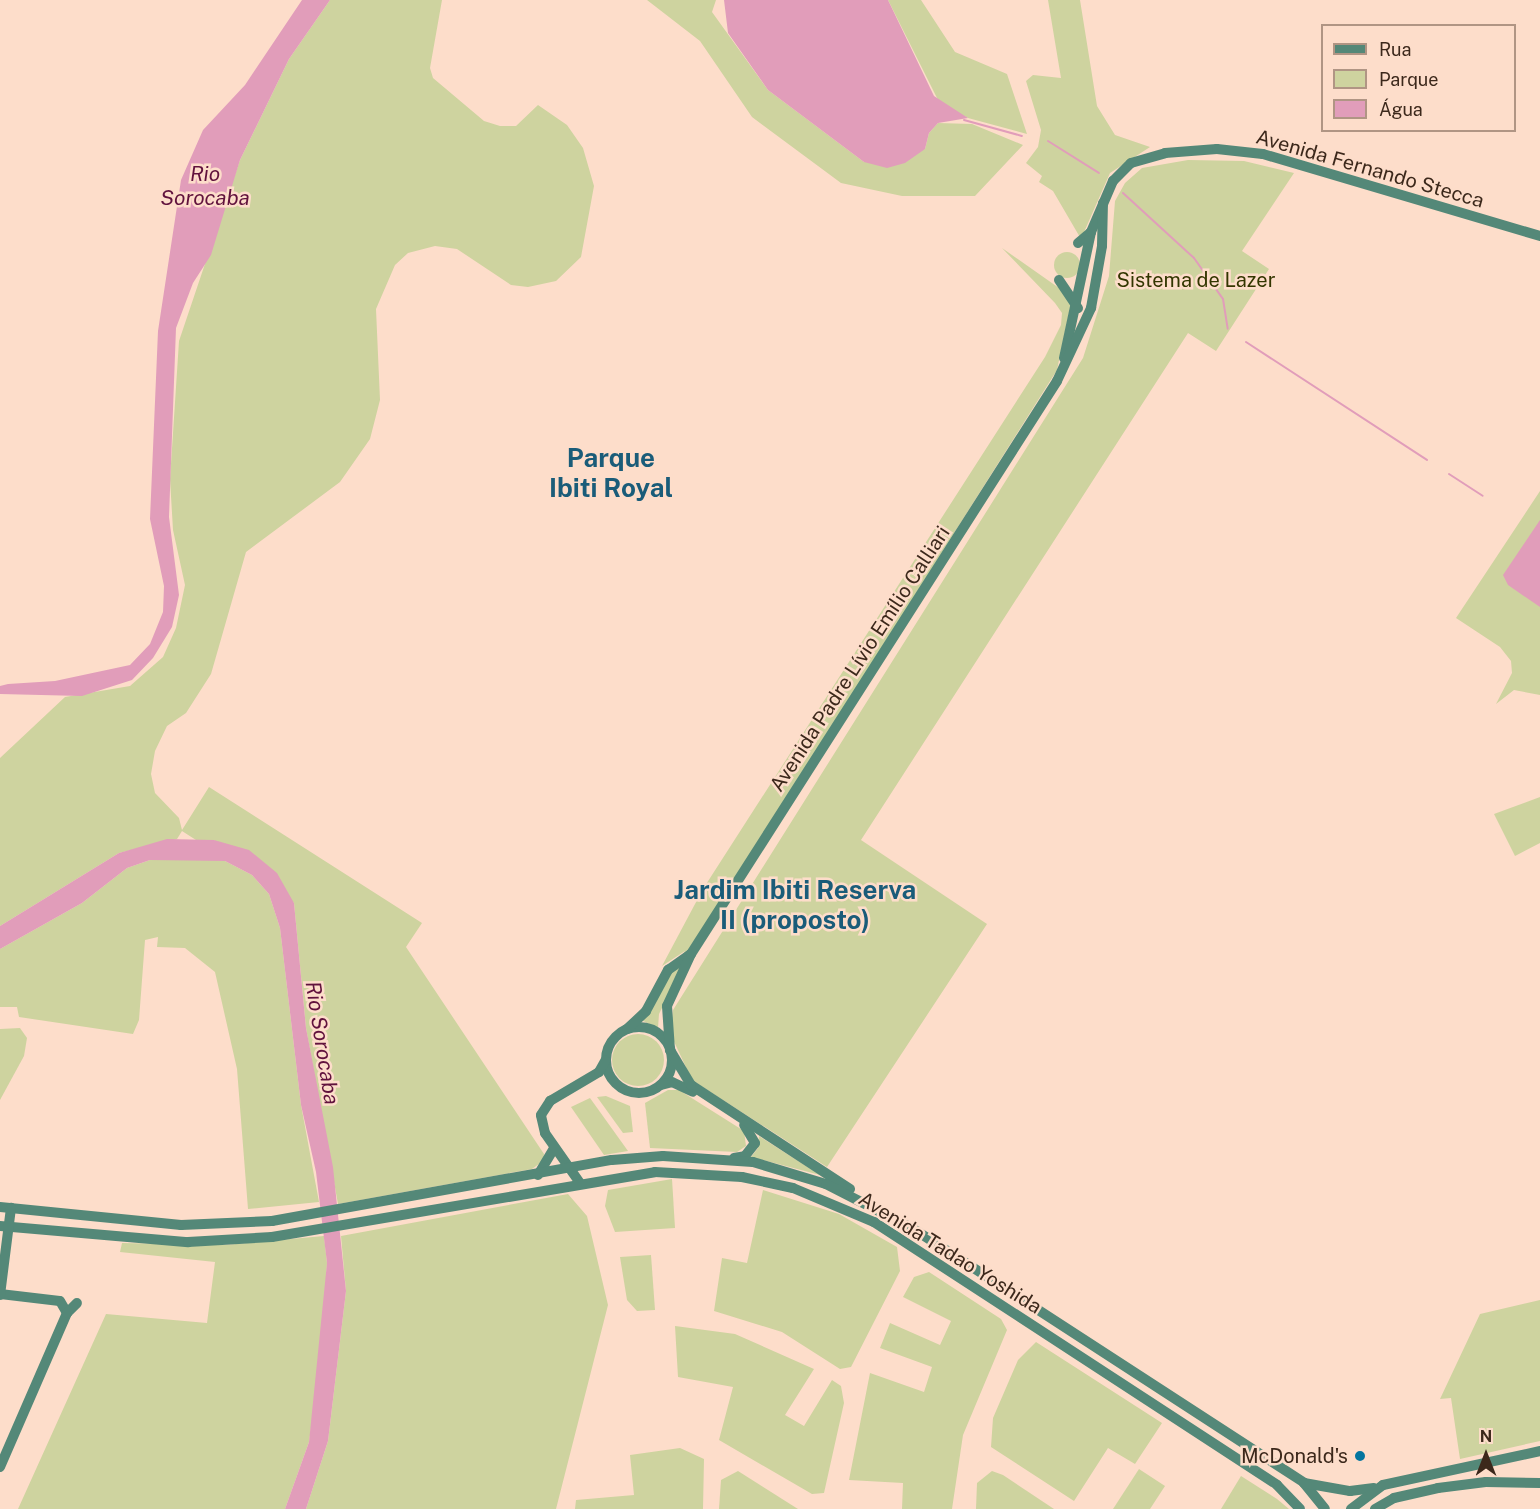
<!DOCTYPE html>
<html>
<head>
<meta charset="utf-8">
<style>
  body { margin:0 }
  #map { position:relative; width:1540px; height:1509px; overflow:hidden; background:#fdddca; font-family:"Public Sans",sans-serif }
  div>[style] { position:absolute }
  .green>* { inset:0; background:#ced39f }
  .round { border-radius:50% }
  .water>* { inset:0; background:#e19dba }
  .stream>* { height:2px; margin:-1px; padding:0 1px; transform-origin:1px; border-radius:1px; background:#e19dba }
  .secondary>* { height:10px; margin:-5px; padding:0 5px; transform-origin:5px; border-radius:5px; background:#548878 }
  .secondary>.ring { margin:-5px; padding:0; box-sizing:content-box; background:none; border:10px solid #548878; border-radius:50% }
  .dots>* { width:16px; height:16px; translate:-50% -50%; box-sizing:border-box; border:3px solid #fdddca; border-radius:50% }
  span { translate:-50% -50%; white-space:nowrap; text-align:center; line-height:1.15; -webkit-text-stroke:5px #fdddca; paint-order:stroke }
  .street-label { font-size:20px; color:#3c281b }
  .park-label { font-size:20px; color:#333600 }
  .poi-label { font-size:20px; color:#3c281b }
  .right { translate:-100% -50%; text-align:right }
  .water-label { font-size:21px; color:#61123d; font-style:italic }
  .district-label { font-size:26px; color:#1a5c79; font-weight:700 }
  .legend { position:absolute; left:1321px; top:24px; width:195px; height:108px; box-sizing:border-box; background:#fdddca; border:2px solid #b09584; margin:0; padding:8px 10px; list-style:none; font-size:18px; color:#3c281b }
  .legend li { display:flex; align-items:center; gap:12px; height:30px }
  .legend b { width:30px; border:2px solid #b09584 }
  .north { position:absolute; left:1456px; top:1425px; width:60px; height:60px; -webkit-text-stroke:4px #fdddca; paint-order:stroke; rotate:0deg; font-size:16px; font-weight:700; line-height:24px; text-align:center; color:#3c281b }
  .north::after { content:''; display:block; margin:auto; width:21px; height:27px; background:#3c281b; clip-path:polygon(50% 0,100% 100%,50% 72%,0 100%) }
</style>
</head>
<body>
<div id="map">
  <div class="green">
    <div style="clip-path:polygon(330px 0,442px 0,430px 68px,433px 78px,484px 121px,500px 126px,516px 126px,538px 105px,567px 125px,583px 148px,594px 186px,581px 257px,556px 281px,528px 287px,511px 285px,457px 249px,435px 246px,408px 253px,395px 265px,376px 309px,380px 400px,370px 439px,340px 482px,246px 552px,211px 674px,186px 713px,167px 726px,155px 751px,151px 774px,155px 793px,179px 818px,182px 830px,209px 787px,422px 923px,406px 947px,544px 1154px,543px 1161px,532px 1169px,338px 1204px,306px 1028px,294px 903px,214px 840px,196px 840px,182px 831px,177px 839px,119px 853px,0 926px,0 758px,65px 697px,130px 686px,163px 657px,176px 628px,185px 585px,173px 530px,170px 479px,179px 341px,240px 160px,289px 59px)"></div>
    <div style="clip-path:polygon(647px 0,716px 0,712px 12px,768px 90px,864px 162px,925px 149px,929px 133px,938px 123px,972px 124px,1023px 145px,975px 196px,902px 196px,841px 183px,752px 117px,700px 41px)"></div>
    <div style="clip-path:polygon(888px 0,921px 0,955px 52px,1007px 74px,1027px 134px,968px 118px,940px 104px)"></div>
    <div style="clip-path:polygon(1048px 0,1080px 0,1097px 106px,1115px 135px,1150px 147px,1110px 173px,1081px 239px,1053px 191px,1039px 182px,1042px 176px,1026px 163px,1038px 147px,1041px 130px,1026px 81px,1033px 75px,1061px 78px)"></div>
    <div style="clip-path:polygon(1188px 160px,1244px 161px,1294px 173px,1242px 251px,1269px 269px,1216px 351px,1188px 333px,861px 840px,987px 924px,827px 1167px,692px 1080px,670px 1033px,673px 1010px,1083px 358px,1109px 276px,1115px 201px,1125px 183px,1142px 168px)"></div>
    <div style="clip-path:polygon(1002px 248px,1059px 288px,1071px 303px,1057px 370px,692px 948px,659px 1014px,658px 1028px,641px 1020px,685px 951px,662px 966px,703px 889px,1045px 357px,1061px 325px,1062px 313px,1055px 303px)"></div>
    <div class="round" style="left:1054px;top:252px;width:26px;height:26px"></div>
    <div style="clip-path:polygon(1540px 491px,1540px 695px,1514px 690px,1496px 704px,1512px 673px,1511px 661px,1500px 647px,1456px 618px)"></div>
    <div style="clip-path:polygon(1540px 797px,1540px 843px,1515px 856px,1494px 814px)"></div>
    <div style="clip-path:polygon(197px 858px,225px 861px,252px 875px,269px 894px,280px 928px,301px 1105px,319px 1202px,248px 1209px,237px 1069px,215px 972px,185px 948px,157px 947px,158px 937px,145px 940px,139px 1020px,133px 1034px,19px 1017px,17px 1007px,0 1007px,0 949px,82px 903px,127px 868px,150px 860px)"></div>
    <div style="clip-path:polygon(20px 1028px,27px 1038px,24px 1056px,0 1100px,0 1029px)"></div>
    <div class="round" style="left:612px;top:1034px;width:52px;height:52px"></div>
    <div style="clip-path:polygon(668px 1090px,679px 1090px,744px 1131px,746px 1146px,737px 1152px,650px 1148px,645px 1103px)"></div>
    <div style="clip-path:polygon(606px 1096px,630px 1106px,633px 1132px,623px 1133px,597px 1097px)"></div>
    <div style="clip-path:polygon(590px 1098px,628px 1151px,604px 1155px,571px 1107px)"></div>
    <div style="clip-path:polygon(759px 1136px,820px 1175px,751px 1157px,758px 1148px)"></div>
    <div style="clip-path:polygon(672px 1179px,675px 1228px,615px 1232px,605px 1206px,608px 1190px)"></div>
    <div style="clip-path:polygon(763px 1190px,839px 1214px,897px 1247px,900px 1271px,851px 1367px,840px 1369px,782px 1332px,714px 1311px,722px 1258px,747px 1263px)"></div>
    <div style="clip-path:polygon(568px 1194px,587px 1216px,608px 1305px,556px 1509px,306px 1509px,328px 1441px,346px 1291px,341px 1236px)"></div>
    <div style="clip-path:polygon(324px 1236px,327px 1263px,322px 1350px,309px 1442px,285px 1509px,18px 1509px,106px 1314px,207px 1323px,215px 1262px,120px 1252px,122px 1243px,225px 1245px)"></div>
    <div style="clip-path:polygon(651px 1255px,655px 1310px,637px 1311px,627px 1300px,620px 1257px)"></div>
    <div style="clip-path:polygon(929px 1272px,1001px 1319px,1007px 1330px,963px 1435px,952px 1509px,902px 1509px,903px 1483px,849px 1480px,870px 1373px,924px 1392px,932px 1367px,880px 1348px,890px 1323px,940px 1345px,951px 1321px,903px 1297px,914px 1277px)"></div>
    <div style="clip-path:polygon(1540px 1300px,1540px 1441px,1460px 1459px,1451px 1398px,1440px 1399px,1480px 1314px)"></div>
    <div style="clip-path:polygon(675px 1326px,735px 1334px,814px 1369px,785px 1415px,804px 1426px,832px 1380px,841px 1386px,844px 1403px,824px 1493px,812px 1494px,719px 1440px,733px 1387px,678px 1377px)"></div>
    <div style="clip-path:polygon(1036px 1342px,1162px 1423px,1135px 1464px,1108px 1448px,1074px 1501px,991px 1447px,993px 1418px,1018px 1360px)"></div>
    <div style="clip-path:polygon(680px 1448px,704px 1459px,703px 1509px,575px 1509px,576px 1500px,634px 1495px,630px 1455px)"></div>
    <div style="clip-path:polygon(1139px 1469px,1165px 1486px,1150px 1509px,1113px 1509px)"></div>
    <div style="clip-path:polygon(738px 1471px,798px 1509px,719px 1509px,721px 1480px)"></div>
    <div style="clip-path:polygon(992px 1471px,1003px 1475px,1054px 1509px,976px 1509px,977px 1483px)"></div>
    <div style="clip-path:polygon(1241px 1476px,1277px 1499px,1289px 1509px,1221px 1509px)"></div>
  </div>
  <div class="water">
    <div style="clip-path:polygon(302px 0,330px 0,289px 59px,240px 160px,211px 255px,193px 283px,176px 328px,169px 517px,179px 595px,172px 627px,153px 658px,132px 680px,82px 696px,0 694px,0 686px,8px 684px,55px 681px,130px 665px,150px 644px,163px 612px,164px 586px,150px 519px,158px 331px,181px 180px,203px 130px,245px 85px)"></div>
    <div style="clip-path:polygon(724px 0,888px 0,934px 96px,968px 118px,938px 123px,929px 133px,925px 149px,905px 163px,887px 168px,864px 162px,768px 90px,728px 33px)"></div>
    <div style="clip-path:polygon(1540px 520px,1540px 607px,1508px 585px,1503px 575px)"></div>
    <div style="clip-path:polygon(167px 839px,214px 840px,249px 850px,277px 873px,294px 903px,306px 1028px,333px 1167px,346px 1291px,328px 1441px,306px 1509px,285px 1509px,309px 1442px,327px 1263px,316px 1172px,301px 1105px,280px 928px,269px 894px,252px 875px,225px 861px,150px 860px,127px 868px,82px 903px,0 949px,0 926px,119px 853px)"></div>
  </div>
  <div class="stream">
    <div style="left:964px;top:120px;width:60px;rotate:15.4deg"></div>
    <div style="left:1048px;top:141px;width:60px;rotate:32.1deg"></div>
    <div style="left:1123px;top:193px;width:96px;rotate:42.5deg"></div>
    <div style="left:1194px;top:258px;width:50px;rotate:54.7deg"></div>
    <div style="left:1223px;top:299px;width:30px;rotate:81deg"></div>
    <div style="left:1246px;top:342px;width:216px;rotate:33.1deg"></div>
    <div style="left:1449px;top:474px;width:40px;rotate:32.9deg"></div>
  </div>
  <div class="secondary">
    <div style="left:1078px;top:243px;width:17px;rotate:-40deg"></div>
    <div style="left:1059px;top:280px;width:34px;rotate:56deg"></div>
    <div style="left:1064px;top:358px;width:129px;rotate:-77.9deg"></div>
    <div style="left:1091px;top:232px;width:56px;rotate:-66.7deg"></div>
    <div style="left:1113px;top:181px;width:25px;rotate:-45deg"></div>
    <div style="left:1131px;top:163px;width:35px;rotate:-16deg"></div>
    <div style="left:1165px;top:153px;width:52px;rotate:-4.4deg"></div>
    <div style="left:1217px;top:149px;width:46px;rotate:6.2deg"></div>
    <div style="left:1263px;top:154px;width:289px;rotate:16.5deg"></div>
    <div class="ring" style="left:606px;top:1027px;width:56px;height:56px"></div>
    <div style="left:627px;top:1029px;width:26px;rotate:-43deg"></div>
    <div style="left:646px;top:1011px;width:47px;rotate:-61.8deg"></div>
    <div style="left:668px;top:970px;width:28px;rotate:-35deg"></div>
    <div style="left:661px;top:1085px;width:11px;rotate:-15deg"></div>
    <div style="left:672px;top:1082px;width:23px;rotate:25deg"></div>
    <div style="left:734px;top:1158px;width:11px;rotate:-10deg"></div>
    <div style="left:745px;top:1156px;width:16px;rotate:-52deg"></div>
    <div style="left:755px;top:1143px;width:21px;rotate:-121deg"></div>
    <div style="left:538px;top:1175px;width:31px;rotate:-59deg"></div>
    <div style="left:580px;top:1183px;width:61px;rotate:-125deg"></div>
    <div style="left:545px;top:1133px;width:18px;rotate:-103deg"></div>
    <div style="left:541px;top:1115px;width:17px;rotate:-57deg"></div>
    <div style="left:550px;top:1101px;width:57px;rotate:-30.6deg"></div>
    <div style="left:599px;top:1072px;width:13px;rotate:-61deg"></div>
    <div style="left:850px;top:1189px;width:190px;rotate:-146.8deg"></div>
    <div style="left:691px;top:1085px;width:41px;rotate:-121deg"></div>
    <div style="left:670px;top:1050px;width:44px;rotate:-93.9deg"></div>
    <div style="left:667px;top:1006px;width:57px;rotate:-65.2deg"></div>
    <div style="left:691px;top:954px;width:680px;rotate:-57.43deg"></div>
    <div style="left:1057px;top:381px;width:81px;rotate:-65deg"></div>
    <div style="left:1091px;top:308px;width:63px;rotate:-79.9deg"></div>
    <div style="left:1102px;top:246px;width:43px;rotate:-88.7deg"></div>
    <div style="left:0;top:1207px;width:182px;rotate:5.7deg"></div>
    <div style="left:181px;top:1225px;width:91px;rotate:-2.5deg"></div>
    <div style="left:272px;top:1221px;width:345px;rotate:-10.2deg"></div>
    <div style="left:612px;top:1160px;width:51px;rotate:-4.5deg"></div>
    <div style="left:663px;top:1156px;width:90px;rotate:3.8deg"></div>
    <div style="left:753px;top:1162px;width:76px;rotate:16.8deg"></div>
    <div style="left:826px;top:1184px;width:97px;rotate:27.1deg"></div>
    <div style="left:912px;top:1228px;width:468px;rotate:33deg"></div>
    <div style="left:1304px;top:1483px;width:33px;rotate:51deg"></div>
    <div style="left:0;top:1226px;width:189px;rotate:4.9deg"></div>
    <div style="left:188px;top:1242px;width:84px;rotate:-3.4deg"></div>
    <div style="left:272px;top:1237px;width:388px;rotate:-9.6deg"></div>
    <div style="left:655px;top:1172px;width:87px;rotate:3.3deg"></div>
    <div style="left:742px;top:1177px;width:52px;rotate:12.2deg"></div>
    <div style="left:793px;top:1188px;width:88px;rotate:22.8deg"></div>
    <div style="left:874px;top:1222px;width:481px;rotate:33.1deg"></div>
    <div style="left:1277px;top:1485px;width:33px;rotate:46deg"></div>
    <div style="left:0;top:1294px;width:60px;rotate:6.7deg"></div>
    <div style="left:60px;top:1301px;width:14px;rotate:60deg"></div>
    <div style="left:0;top:1295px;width:88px;rotate:-82.8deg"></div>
    <div style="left:0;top:1467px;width:168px;rotate:-66.5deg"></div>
    <div style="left:67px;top:1313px;width:14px;rotate:-45deg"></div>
    <div style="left:1304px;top:1483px;width:47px;rotate:9.9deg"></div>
    <div style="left:1350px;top:1491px;width:24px;rotate:-7deg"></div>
    <div style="left:1351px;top:1509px;width:40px;rotate:-37deg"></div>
    <div style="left:1383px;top:1485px;width:161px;rotate:-12.2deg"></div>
    <div style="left:1375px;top:1509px;width:22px;rotate:-30deg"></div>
    <div style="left:1394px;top:1498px;width:45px;rotate:-12.8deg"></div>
    <div style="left:1438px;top:1488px;width:48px;rotate:-7.1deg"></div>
    <div style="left:1486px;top:1482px;width:54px;rotate:1.1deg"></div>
  </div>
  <div class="dots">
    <div style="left:1360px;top:1456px;background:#03759f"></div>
  </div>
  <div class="street-label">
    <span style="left:1370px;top:169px;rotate:16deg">Avenida Fernando Stecca</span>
    <span style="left:860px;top:659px;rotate:-57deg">Avenida Padre Lívio Emílio Calliari</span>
    <span style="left:950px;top:1253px;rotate:32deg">Avenida Tadao Yoshida</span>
  </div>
  <div class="park-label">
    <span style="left:1196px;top:280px">Sistema de Lazer</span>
  </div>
  <div class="poi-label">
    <span class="right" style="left:1348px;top:1456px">McDonald's</span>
  </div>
  <div class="water-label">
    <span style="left:205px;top:186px">Rio<br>Sorocaba</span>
    <span style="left:322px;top:1043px;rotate:81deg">Rio Sorocaba</span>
  </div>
  <div class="district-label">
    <span style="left:611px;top:473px">Parque<br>Ibiti Royal</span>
    <span style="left:795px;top:905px">Jardim Ibiti Reserva<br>II (proposto)</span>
  </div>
  <ul class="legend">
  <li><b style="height:8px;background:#548878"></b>Rua</li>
  <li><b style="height:16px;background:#ced39f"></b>Parque</li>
  <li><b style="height:16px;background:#e19dba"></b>Água</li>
  </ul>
  <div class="north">N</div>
</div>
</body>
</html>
